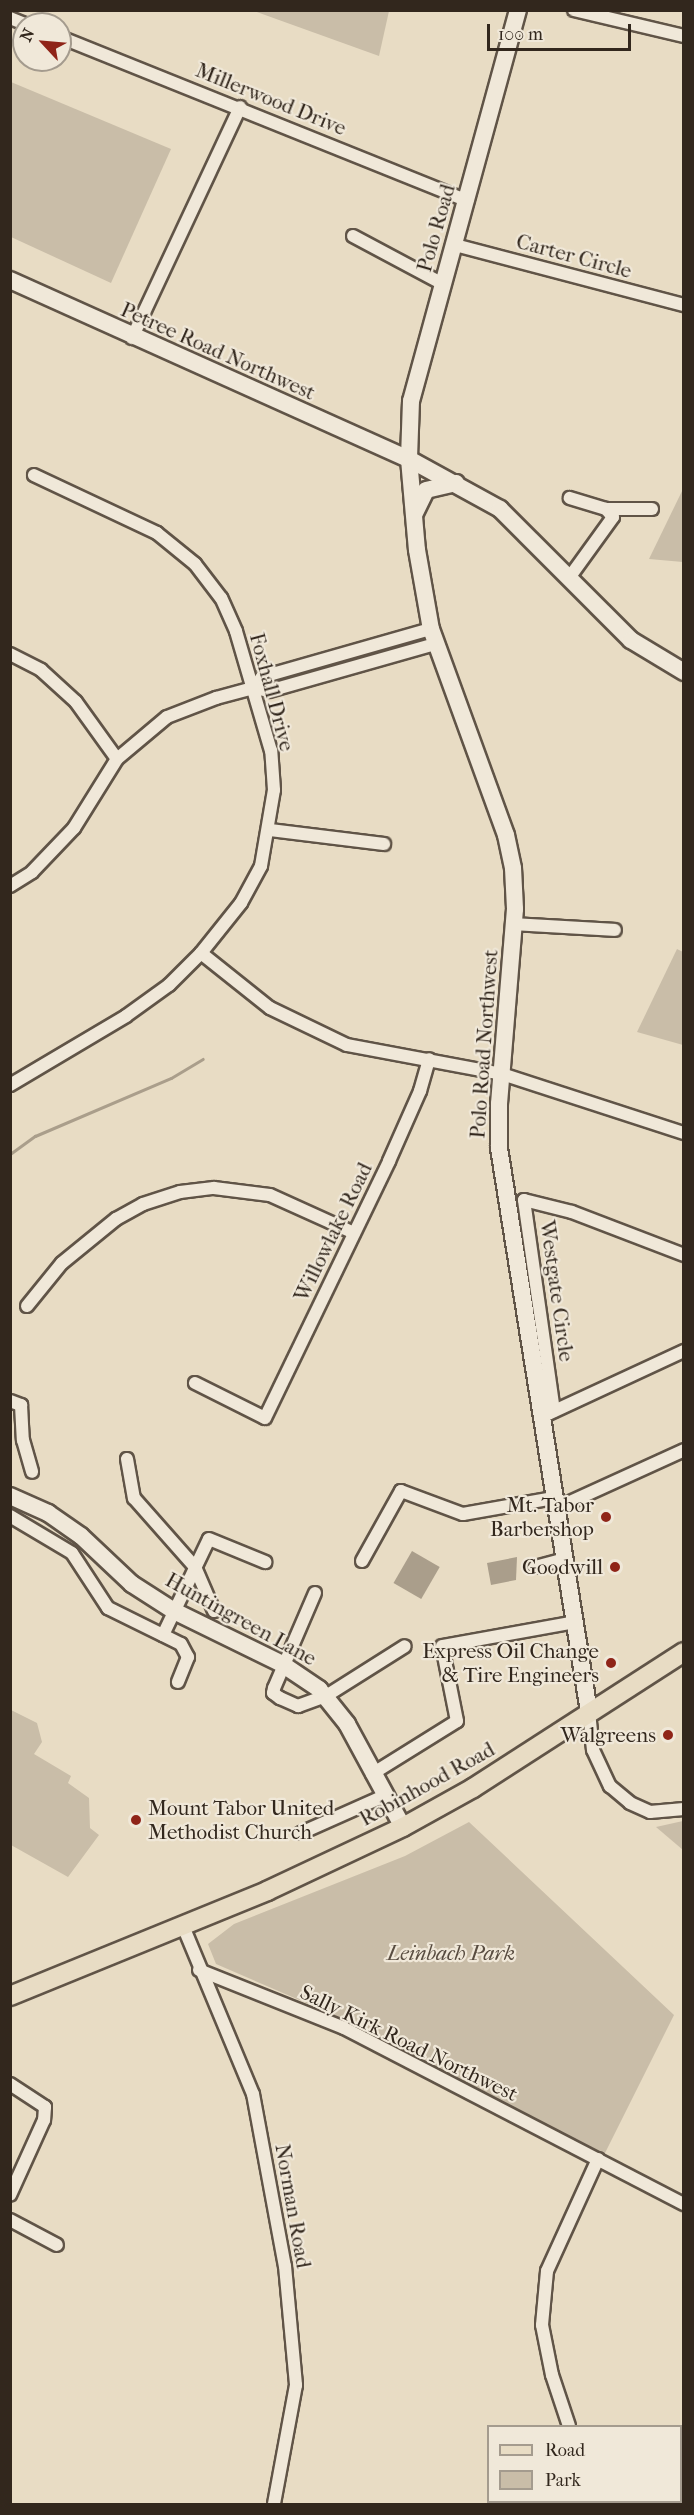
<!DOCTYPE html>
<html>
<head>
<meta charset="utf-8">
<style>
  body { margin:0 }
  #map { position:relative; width:694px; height:2515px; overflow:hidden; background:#e8dcc4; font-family:"IM FELL French Canon",serif }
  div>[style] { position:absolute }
  .green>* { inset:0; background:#c9bda8 }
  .water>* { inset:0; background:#aa9e8b; transform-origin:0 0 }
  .stream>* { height:3px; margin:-1.5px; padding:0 1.5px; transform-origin:1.5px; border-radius:1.5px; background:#aa9e8b }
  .roads { filter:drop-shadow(2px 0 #605447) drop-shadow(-2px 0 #605447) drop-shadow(0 2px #605447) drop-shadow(0 -2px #605447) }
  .street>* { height:12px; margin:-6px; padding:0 6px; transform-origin:6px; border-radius:6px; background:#f0e8d9 }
  .secondary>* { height:16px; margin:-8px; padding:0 8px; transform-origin:8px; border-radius:8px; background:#f0e8d9 }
  .primary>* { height:18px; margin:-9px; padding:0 9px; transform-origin:9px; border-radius:9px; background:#e8dcc4 }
  .dots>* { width:16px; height:16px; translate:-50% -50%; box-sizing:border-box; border:3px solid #f0e8d9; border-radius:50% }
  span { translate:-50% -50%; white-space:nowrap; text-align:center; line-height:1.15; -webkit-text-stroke:4.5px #f0e8d9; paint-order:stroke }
  .street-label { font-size:21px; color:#32271d }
  .poi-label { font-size:21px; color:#32271d }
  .right { translate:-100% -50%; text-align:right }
  .left { translate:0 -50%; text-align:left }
  .park-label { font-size:21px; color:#584c40; font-style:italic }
  .frame { position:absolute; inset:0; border:12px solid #32271d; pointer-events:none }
  .legend { position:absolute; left:487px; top:2425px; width:195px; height:78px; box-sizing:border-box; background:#f0e8d9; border:2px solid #a49b8e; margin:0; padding:8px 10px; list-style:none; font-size:18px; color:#32271d }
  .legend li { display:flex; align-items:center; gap:12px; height:30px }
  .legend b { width:30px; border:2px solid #a49b8e }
  .north { position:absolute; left:12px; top:12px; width:60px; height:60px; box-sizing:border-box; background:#f0e8d9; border:2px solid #a49b8e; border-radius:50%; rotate:296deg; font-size:16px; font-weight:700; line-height:24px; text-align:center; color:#32271d }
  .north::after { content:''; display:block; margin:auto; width:21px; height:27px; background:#8f2418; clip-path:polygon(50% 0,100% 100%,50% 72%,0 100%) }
  .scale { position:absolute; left:487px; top:24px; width:144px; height:27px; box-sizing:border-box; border:3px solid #32271d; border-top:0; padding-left:8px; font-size:18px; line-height:21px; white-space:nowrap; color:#32271d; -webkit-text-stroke:4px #f0e8d9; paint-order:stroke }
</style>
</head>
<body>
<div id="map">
  <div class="green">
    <div style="clip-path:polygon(254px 11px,389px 11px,379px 56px)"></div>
    <div style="clip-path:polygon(11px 82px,171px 149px,111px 283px,11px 237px)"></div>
    <div style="clip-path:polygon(683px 489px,683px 562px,649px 559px)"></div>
    <div style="clip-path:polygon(677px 949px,683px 952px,683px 1045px,637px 1032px)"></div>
    <div style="clip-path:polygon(11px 1710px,37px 1723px,42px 1742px,34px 1754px,71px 1776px,68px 1783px,89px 1798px,90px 1828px,99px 1835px,68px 1877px,11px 1845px)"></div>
    <div style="clip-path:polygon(683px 1821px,684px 1821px,683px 1850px,656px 1827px)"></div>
    <div style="clip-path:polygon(469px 1822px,674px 2015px,604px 2155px,348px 2021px,216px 1964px,208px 1944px,234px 1924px,405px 1856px)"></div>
  </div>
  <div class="water">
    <div style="left:412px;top:1551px;width:32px;height:37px;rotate:30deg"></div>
    <div style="clip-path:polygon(517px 1557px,516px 1580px,491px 1585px,487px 1563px)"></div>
  </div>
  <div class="stream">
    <div style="left:10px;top:1154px;width:31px;rotate:-36deg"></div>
    <div style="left:35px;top:1136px;width:148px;rotate:-23.1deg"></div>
    <div style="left:171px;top:1078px;width:37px;rotate:-31deg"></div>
  </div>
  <div class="roads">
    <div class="street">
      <div style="left:574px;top:10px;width:113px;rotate:13.3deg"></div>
      <div style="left:10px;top:18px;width:16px;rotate:22deg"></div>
      <div style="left:60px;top:37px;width:439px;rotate:21.9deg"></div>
      <div style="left:353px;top:236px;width:102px;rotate:28.1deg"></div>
      <div style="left:455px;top:245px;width:237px;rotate:14.7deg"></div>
      <div style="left:132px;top:338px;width:255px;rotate:-64.9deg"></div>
      <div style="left:606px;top:509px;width:46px"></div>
      <div style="left:569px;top:578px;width:75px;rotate:-54.2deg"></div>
      <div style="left:613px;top:517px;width:11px;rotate:-131deg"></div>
      <div style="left:606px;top:509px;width:38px;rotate:-163deg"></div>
      <div style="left:10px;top:654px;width:35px;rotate:27deg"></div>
      <div style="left:41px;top:670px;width:47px;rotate:42.4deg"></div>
      <div style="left:76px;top:702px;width:70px;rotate:54.3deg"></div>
      <div style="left:254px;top:688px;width:14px;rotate:-54deg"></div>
      <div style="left:262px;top:677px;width:176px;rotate:-15.9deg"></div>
      <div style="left:270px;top:830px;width:115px;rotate:7deg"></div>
      <div style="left:10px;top:886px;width:26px;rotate:-32deg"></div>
      <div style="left:32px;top:872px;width:61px;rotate:-46.3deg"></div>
      <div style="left:74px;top:828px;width:81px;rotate:-58.1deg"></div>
      <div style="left:117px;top:759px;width:65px;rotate:-40deg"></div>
      <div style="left:167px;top:717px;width:53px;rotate:-21.2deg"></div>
      <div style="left:216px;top:698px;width:39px;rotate:-15deg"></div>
      <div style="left:254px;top:688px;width:15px;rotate:11deg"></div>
      <div style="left:269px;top:691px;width:173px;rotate:-15.8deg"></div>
      <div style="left:514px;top:924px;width:101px;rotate:3.4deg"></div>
      <div style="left:201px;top:953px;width:88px;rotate:38.6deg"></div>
      <div style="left:270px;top:1008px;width:85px;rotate:25.7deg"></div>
      <div style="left:347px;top:1045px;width:158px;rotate:10.6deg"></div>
      <div style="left:502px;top:1074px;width:191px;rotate:18deg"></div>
      <div style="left:10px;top:1085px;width:135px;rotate:-30.7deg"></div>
      <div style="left:126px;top:1016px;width:53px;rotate:-35.8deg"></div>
      <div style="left:169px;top:985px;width:45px;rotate:-45deg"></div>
      <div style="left:201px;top:953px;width:64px;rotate:-51.3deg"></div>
      <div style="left:241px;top:903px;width:42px;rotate:-61.6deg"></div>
      <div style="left:261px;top:866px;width:77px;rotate:-80.3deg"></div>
      <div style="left:274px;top:790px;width:39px;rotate:-94deg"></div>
      <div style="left:271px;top:751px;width:125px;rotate:-106.3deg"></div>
      <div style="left:236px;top:631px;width:36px;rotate:-114deg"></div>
      <div style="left:221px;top:598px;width:43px;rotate:-127.4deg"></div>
      <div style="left:195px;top:564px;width:49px;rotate:-140.8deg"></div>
      <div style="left:157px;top:533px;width:136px;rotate:-154.8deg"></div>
      <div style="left:27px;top:1306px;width:55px;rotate:-50.9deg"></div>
      <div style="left:62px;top:1263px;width:70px;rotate:-39.2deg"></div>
      <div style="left:116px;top:1219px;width:31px;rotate:-29deg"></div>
      <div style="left:143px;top:1204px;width:39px;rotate:-18deg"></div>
      <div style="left:180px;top:1192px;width:34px;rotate:-7deg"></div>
      <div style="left:214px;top:1188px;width:56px;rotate:7.1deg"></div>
      <div style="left:270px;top:1195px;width:92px;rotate:24.3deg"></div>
      <div style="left:195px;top:1383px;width:78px;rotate:26.6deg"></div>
      <div style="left:265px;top:1418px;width:285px;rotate:-64.2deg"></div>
      <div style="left:389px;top:1161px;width:77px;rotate:-66.1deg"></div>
      <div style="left:420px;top:1091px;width:33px;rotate:-74deg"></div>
      <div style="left:10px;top:1401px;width:12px;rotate:20deg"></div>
      <div style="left:21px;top:1405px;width:35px;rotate:87deg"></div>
      <div style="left:23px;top:1440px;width:33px;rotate:74deg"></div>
      <div style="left:554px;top:1411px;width:213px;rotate:-98.1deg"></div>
      <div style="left:524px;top:1200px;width:49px;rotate:14deg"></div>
      <div style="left:572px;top:1212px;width:120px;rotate:21deg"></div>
      <div style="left:548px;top:1414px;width:150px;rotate:-24.9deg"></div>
      <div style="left:127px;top:1459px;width:40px;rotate:80deg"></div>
      <div style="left:134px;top:1498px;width:92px;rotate:48.5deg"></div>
      <div style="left:195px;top:1567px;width:48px;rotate:66.6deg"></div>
      <div style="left:557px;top:1508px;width:140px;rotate:-24.5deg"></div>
      <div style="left:10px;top:1516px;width:72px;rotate:30.8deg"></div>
      <div style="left:72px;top:1553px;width:66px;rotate:56.8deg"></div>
      <div style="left:108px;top:1608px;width:81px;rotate:26.3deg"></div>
      <div style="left:181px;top:1644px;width:15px;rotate:62deg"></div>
      <div style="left:188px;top:1657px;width:27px;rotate:112deg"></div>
      <div style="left:362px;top:1561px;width:80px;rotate:-60.9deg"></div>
      <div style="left:401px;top:1491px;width:66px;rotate:20.4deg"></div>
      <div style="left:463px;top:1514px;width:92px;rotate:-10deg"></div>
      <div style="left:535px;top:1567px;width:31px;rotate:-15deg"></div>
      <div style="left:315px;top:1593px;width:103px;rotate:113.3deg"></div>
      <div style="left:274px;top:1688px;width:5px;rotate:101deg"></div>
      <div style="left:273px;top:1693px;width:9px;rotate:36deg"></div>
      <div style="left:280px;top:1698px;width:20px;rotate:24deg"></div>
      <div style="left:298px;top:1706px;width:30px;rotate:-20deg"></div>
      <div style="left:326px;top:1696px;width:93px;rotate:-32.3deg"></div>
      <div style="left:163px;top:1635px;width:106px;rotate:-64.4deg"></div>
      <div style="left:209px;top:1539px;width:61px;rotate:22.3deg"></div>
      <div style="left:589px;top:1712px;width:38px;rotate:84deg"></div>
      <div style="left:593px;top:1750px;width:40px;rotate:65deg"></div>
      <div style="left:610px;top:1786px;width:26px;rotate:40deg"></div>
      <div style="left:630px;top:1803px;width:22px;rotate:24deg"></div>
      <div style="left:650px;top:1812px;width:34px;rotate:-5deg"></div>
      <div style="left:372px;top:1774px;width:100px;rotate:-31.9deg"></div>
      <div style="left:457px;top:1721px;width:76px;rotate:-101.3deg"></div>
      <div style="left:442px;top:1646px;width:136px;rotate:-10.2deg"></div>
      <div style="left:301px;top:1833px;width:91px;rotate:-24deg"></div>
      <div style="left:183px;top:1926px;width:182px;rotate:67.4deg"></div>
      <div style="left:253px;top:2094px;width:175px;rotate:79.5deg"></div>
      <div style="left:285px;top:2266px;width:120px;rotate:84.7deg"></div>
      <div style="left:296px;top:2385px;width:121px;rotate:100.5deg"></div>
      <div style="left:199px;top:1970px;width:156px;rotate:21.8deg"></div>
      <div style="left:344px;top:2028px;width:383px;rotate:27.4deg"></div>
      <div style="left:10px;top:2084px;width:42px;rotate:33.3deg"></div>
      <div style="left:45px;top:2107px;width:13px;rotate:94deg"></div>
      <div style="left:44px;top:2120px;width:82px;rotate:114.4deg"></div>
      <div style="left:10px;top:2220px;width:53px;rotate:28deg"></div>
      <div style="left:569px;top:2426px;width:54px;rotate:-108.4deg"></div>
      <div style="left:552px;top:2375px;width:51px;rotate:-101.3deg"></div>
      <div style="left:542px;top:2325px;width:54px;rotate:-84.7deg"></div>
      <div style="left:547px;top:2271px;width:123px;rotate:-65.5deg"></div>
      <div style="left:680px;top:2451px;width:4px"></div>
      <div style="left:593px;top:2502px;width:2px;rotate:63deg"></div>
      <div style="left:497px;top:2504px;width:4px;rotate:-27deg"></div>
    </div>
    <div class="secondary">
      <div style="left:518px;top:10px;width:405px;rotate:105.3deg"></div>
      <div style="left:411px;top:401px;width:58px;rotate:92deg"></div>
      <div style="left:409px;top:459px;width:91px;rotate:85deg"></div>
      <div style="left:417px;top:550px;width:80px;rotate:80deg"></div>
      <div style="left:431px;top:629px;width:219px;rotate:70deg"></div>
      <div style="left:506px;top:835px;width:34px;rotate:78deg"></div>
      <div style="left:513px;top:868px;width:41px;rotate:87.2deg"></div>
      <div style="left:515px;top:909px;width:196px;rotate:94.7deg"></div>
      <div style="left:499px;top:1104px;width:44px;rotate:90deg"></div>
      <div style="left:499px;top:1148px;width:571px;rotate:80.93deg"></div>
      <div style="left:10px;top:280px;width:437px;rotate:24.2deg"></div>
      <div style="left:409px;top:459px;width:104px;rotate:28.8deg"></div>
      <div style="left:500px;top:509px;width:185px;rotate:45deg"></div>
      <div style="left:631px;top:640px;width:62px;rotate:31.1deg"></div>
      <div style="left:415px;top:513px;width:25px;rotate:-64deg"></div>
      <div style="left:426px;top:490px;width:31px;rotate:-13deg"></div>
      <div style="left:10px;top:1496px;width:42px;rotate:24.1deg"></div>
      <div style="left:48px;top:1513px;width:40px;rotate:34.9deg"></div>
      <div style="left:81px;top:1536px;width:70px;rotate:43.3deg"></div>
      <div style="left:132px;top:1584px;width:50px;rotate:32.7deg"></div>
      <div style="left:174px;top:1611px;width:120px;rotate:26.1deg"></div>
      <div style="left:282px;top:1664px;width:45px;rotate:34deg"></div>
      <div style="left:319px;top:1689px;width:45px;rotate:51.3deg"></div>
      <div style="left:347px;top:1724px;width:117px;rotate:61.5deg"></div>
    </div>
    <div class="primary">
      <div style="left:10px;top:1996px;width:278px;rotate:-22.2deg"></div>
      <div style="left:267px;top:1891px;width:150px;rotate:-25.2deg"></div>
      <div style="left:403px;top:1827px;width:80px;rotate:-29.1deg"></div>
      <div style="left:473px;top:1788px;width:251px;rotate:-32.8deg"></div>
    </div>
  </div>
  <div class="dots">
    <div style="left:606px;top:1517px;background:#8f2418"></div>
    <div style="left:615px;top:1567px;background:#8f2418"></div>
    <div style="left:611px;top:1663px;background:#8f2418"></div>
    <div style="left:668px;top:1735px;background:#8f2418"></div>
    <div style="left:136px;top:1820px;background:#8f2418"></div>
  </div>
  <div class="street-label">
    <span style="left:271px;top:99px;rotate:22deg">Millerwood Drive</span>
    <span style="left:436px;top:228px;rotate:-74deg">Polo Road</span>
    <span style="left:574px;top:256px;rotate:15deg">Carter Circle</span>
    <span style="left:218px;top:351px;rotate:24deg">Petree Road Northwest</span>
    <span style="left:272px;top:692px;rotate:75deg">Foxhall Drive</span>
    <span style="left:484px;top:1044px;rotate:-86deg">Polo Road Northwest</span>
    <span style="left:333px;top:1232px;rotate:-64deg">Willowlake Road</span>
    <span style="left:557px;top:1291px;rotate:82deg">Westgate Circle</span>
    <span style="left:241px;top:1619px;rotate:29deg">Huntingreen Lane</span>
    <span style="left:427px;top:1784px;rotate:-29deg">Robinhood Road</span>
    <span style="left:409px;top:2043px;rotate:26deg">Sally Kirk Road Northwest</span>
    <span style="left:293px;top:2206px;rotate:80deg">Norman Road</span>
  </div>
  <div class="poi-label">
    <span class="right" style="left:594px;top:1517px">Mt. Tabor<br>Barbershop</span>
    <span class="right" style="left:603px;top:1567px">Goodwill</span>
    <span class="right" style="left:599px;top:1663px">Express Oil Change<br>&amp; Tire Engineers</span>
    <span class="right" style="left:656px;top:1735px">Walgreens</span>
    <span class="left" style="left:148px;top:1820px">Mount Tabor United<br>Methodist Church</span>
  </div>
  <div class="park-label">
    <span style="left:451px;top:1953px">Leinbach Park</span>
  </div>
  <div class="frame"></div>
  <ul class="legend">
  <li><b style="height:8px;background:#e8dcc4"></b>Road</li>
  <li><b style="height:16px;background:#c9bda8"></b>Park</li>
  </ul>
  <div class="north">N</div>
  <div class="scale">100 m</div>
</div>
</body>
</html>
